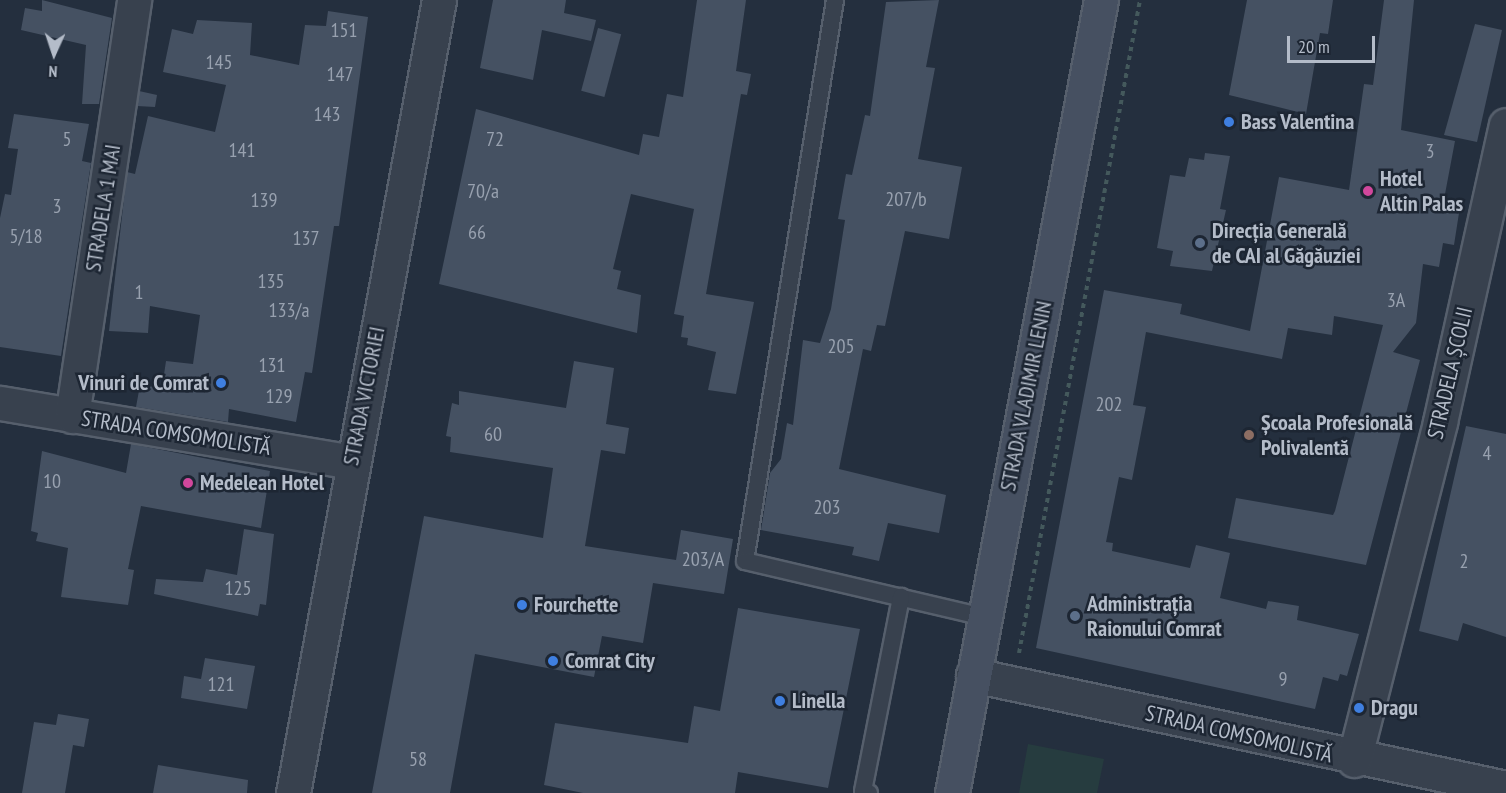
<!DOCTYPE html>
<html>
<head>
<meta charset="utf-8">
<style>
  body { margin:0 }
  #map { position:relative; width:1506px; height:793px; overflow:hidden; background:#242f3e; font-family:"PT Sans Narrow",sans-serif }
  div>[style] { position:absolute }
  .green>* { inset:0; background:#263c3f }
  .building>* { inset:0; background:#455162; transform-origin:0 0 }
  .path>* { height:4px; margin-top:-2px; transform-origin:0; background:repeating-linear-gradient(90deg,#44595c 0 4.5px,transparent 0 9px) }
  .roads { filter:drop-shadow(2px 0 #565f6c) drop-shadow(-2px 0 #565f6c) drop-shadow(0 2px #565f6c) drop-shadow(0 -2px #565f6c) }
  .lane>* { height:16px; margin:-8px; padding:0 8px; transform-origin:8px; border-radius:8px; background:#38414e }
  .street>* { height:33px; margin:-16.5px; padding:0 16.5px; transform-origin:16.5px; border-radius:16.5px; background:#38414e }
  .secondary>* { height:33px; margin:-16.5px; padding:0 16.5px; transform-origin:16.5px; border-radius:16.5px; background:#465061 }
  .dots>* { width:16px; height:16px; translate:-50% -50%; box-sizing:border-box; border:3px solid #1d2633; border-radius:50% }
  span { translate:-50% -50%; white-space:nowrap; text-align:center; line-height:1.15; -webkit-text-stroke:5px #1d2633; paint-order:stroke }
  .number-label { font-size:20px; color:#98a1af }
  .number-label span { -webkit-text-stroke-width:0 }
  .poi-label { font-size:22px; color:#b4bcc9; font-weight:700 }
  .left { translate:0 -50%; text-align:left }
  .right { translate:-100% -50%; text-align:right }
  .street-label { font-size:22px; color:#b4bcc9 }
  .north { position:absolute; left:24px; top:24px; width:60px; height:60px; -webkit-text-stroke:4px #1d2633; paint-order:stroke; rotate:183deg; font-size:16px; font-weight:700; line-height:24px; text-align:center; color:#b4bcc9 }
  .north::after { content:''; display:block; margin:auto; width:21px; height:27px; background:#b4bcc9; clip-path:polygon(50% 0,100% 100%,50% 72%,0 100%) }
  .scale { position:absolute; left:1287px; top:36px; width:88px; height:27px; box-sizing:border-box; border:3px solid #b4bcc9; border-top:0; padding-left:8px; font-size:18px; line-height:21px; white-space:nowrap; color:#b4bcc9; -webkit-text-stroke:4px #1d2633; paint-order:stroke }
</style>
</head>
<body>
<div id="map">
  <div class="green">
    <div style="clip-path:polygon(1028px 744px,1104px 759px,1097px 793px,1019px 793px)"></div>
  </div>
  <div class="building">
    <div style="clip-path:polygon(42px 0,112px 18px,99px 104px,82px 104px,86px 45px,21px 30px,25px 8px,42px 11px)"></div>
    <div style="clip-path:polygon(493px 0,566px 0,564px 13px,596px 20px,591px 41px,542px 30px,533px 80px,480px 68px)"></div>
    <div style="clip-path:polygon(697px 0,746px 0,736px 71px,751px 74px,747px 95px,741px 94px,706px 294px,754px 302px,736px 394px,708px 390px,716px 352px,687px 345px,688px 338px,681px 337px,684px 316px,674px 314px,694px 209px,631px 194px,613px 269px,621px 271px,617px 289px,641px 295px,637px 333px,439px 284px,476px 109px,639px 155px,643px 134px,659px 137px,667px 94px,683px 97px)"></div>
    <div style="clip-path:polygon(939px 0,926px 67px,935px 68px,918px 159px,962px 167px,949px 239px,905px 231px,885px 326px,877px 325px,871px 351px,863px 349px,839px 469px,946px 495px,939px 533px,888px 523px,879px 561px,852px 555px,854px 547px,761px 530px,770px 473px,781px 459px,787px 423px,793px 425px,803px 340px,820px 343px,831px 309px,845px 220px,838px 219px,846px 174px,852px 175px,865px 115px,870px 116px,886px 2px)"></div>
    <div style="clip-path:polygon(1247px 0,1333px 0,1328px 34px,1320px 33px,1306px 114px,1229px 95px)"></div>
    <div style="clip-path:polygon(1384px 0,1414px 0,1401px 130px,1455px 141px,1442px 210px,1459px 213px,1454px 245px,1443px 243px,1439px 267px,1423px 264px,1416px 323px,1393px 352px,1420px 360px,1366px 565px,1228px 538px,1236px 498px,1333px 515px,1335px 511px,1383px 325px,1334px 316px,1332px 335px,1288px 328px,1282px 359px,1146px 332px,1133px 405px,1146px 407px,1132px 480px,1119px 477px,1106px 542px,1113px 543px,1112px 551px,1190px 568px,1196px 545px,1230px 553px,1220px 598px,1266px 609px,1268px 601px,1299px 606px,1297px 620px,1359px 634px,1347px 676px,1340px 674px,1338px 681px,1323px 677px,1315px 709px,1036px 648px,1104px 290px,1182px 304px,1180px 314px,1250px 331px,1279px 177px,1349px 190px,1364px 84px,1373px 85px)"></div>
    <div style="clip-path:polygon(328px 11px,368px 17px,339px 226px,334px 226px,312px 373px,305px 372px,296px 422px,229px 409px,228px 422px,136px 407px,140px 385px,162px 388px,166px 361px,193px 364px,200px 315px,150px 306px,148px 333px,109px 331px,127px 172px,135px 174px,148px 116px,215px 132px,226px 85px,163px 72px,172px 29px,193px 34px,197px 20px,252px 23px,250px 55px,299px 65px,305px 25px,326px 26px)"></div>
    <div style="clip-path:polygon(1475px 24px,1502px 30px,1477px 142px,1444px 135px)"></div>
    <div style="left:598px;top:28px;width:24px;height:65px;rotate:15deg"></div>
    <div style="clip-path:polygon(139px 91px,157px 95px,155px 107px,137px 106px)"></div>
    <div style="clip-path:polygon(14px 114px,89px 124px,82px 161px,91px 163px,61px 356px,0 347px,0 218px,5px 194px,11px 195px,18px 149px,8px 148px)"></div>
    <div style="clip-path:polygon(1205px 153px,1230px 156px,1220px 209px,1226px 210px,1212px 271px,1170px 266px,1173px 251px,1157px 248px,1170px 175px,1185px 177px,1189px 158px,1204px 160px)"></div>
    <div style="clip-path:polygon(574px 361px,614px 368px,606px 424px,629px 428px,625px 454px,601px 450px,585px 546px,676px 560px,681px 530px,733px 539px,724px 594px,653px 583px,643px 643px,602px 636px,594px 677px,475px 654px,450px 793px,372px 793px,424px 516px,543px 538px,553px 468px,450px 452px,451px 437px,446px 436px,452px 403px,459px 405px,459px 391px,566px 408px)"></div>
    <div style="clip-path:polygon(1466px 426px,1506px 434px,1506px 637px,1463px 623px,1458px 641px,1419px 631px)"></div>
    <div style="clip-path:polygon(131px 444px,270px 471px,261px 528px,141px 506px,128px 569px,134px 570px,128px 605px,61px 597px,68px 548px,36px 541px,38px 533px,31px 531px,42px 451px,126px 473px)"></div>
    <div style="clip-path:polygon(244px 529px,274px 534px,266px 605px,260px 604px,258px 616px,154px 594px,156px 579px,203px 582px,206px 569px,237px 575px)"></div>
    <div style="clip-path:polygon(738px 608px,860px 629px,828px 788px,738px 772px,735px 793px,583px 793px,544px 785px,555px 723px,688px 743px,694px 706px,720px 711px)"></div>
    <div style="clip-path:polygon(205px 658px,255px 666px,247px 709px,181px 698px,184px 676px,201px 679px)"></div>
    <div style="clip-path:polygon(58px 714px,89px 719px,84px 747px,73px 745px,65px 793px,22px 793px,34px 722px,56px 725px)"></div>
    <div style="clip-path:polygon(158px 765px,248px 780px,247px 793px,153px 793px)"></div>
  </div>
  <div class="path">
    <div style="left:1019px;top:653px;width:664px;rotate:-79.5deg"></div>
  </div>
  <div class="roads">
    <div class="lane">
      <div style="left:835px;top:0;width:568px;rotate:99.11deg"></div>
      <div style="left:745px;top:561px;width:245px;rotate:13.2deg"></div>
      <div style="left:869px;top:793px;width:6px;rotate:-162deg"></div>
      <div style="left:863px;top:791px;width:198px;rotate:-78.9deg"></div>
    </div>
    <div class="street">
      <div style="left:0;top:403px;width:357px;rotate:9.5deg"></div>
      <div style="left:72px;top:416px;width:421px;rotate:-81.5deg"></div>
      <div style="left:973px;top:675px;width:545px;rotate:11.97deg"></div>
      <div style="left:1354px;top:760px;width:349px;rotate:-75.7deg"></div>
      <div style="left:1440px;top:422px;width:304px;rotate:-77.5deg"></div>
      <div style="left:293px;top:793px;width:806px;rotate:-79.57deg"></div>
    </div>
    <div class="secondary">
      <div style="left:952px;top:793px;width:807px;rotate:-79.36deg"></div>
    </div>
  </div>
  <div class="dots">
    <div style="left:1229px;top:122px;background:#3f7fe0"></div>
    <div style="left:1368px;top:191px;background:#d1479c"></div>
    <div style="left:1200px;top:243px;background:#5c6f8a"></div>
    <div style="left:221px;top:383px;background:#3f7fe0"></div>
    <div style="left:1249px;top:435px;background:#8d6e63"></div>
    <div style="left:188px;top:483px;background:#d1479c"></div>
    <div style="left:522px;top:605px;background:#3f7fe0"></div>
    <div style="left:1075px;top:616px;background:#5c6f8a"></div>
    <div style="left:553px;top:661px;background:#3f7fe0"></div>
    <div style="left:780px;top:701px;background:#3f7fe0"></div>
    <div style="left:1359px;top:708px;background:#3f7fe0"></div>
  </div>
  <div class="number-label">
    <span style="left:344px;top:30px">151</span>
    <span style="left:219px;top:62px">145</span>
    <span style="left:340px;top:74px">147</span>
    <span style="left:327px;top:114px">143</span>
    <span style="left:67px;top:139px">5</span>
    <span style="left:495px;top:139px">72</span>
    <span style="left:242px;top:150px">141</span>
    <span style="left:1430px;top:151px">3</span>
    <span style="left:483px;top:191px">70/a</span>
    <span style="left:906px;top:199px">207/b</span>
    <span style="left:264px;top:200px">139</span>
    <span style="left:57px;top:206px">3</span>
    <span style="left:477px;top:232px">66</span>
    <span style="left:26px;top:236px">5/18</span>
    <span style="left:306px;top:238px">137</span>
    <span style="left:271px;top:281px">135</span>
    <span style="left:139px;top:292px">1</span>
    <span style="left:1396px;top:300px">3A</span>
    <span style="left:289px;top:310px">133/a</span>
    <span style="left:841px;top:346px">205</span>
    <span style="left:272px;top:365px">131</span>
    <span style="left:279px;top:396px">129</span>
    <span style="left:1109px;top:404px">202</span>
    <span style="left:493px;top:434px">60</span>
    <span style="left:1487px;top:453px">4</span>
    <span style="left:52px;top:481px">10</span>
    <span style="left:827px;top:507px">203</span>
    <span style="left:703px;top:559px">203/A</span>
    <span style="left:1464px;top:561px">2</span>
    <span style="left:238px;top:588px">125</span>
    <span style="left:1283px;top:679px">9</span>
    <span style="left:221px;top:684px">121</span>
    <span style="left:418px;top:759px">58</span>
  </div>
  <div class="poi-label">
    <span class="left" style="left:1241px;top:122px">Bass Valentina</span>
    <span class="left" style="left:1380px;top:191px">Hotel<br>Altin Palas</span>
    <span class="left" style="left:1212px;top:243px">Direcția Generală<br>de CAI al Găgăuziei</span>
    <span class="right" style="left:209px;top:383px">Vinuri de Comrat</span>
    <span class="left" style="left:1261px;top:435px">Școala Profesională<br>Polivalentă</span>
    <span class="left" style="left:200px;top:483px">Medelean Hotel</span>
    <span class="left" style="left:1087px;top:616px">Administrația<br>Raionului Comrat</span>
    <span class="left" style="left:534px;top:605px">Fourchette</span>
    <span class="left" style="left:565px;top:661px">Comrat City</span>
    <span class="left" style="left:792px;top:701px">Linella</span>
    <span class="left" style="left:1371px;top:708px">Dragu</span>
  </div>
  <div class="street-label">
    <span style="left:103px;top:208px;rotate:-81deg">STRADELA 1 MAI</span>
    <span style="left:1450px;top:373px;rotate:-77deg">STRADELA ȘCOLII</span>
    <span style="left:364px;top:396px;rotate:-79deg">STRADA VICTORIEI</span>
    <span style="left:1026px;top:396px;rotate:-79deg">STRADA VLADIMIR LENIN</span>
    <span style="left:176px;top:433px;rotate:9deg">STRADA COMSOMOLISTĂ</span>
    <span style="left:1239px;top:734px;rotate:13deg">STRADA COMSOMOLISTĂ</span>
  </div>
  <div class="north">N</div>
  <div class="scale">20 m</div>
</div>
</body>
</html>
